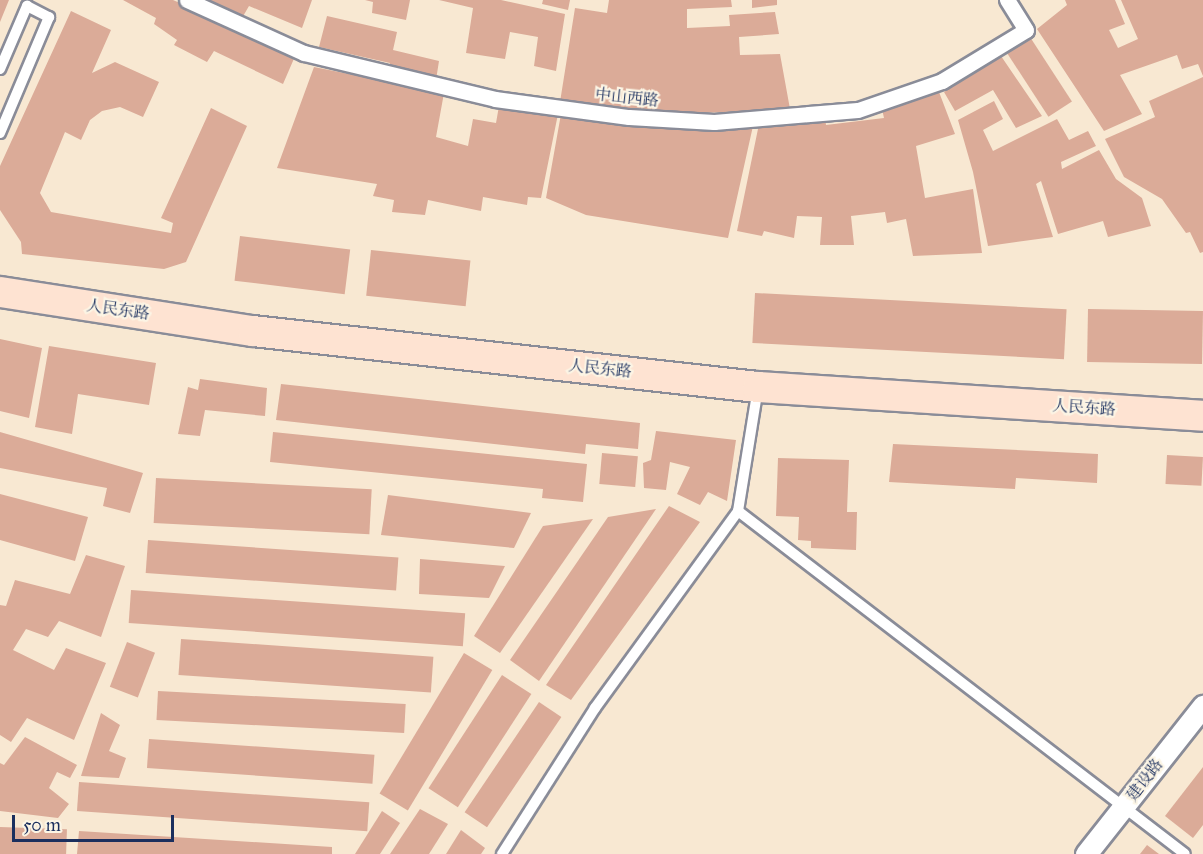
<!DOCTYPE html>
<html>
<head>
<meta charset="utf-8">
<style>
  body { margin:0 }
  #map { position:relative; width:1203px; height:854px; overflow:hidden; background:#f8e8d2; font-family:"IM FELL Great Primer","Noto Serif SC",serif }
  div>[style] { position:absolute }
  .building>* { inset:0; background:#dbab98; transform-origin:0 0 }
  .roads { filter:drop-shadow(2px 0 #8a8c98) drop-shadow(-2px 0 #8a8c98) drop-shadow(0 2px #8a8c98) drop-shadow(0 -2px #8a8c98) }
  .service>* { height:10px; margin:-5px; padding:0 5px; transform-origin:5px; border-radius:5px; background:#fff }
  .pedestrian>* { height:15px; margin:-7.5px; padding:0 7.5px; transform-origin:7.5px; border-radius:7.5px; background:#fff }
  .minor>* { height:21px; margin:-10.5px; padding:0 10.5px; transform-origin:10.5px; border-radius:10.5px; background:#fff }
  .secondary>* { height:30px; margin:-15px; padding:0 15px; transform-origin:15px; border-radius:15px; background:#fee3d2 }
  span { translate:-50% -50%; white-space:nowrap; text-align:center; line-height:1.15; -webkit-text-stroke:4.5px #fcf5e5; paint-order:stroke }
  .street-label { font-size:16px; color:#1b2f5e }
  .scale { position:absolute; left:12px; top:815px; width:162px; height:27px; box-sizing:border-box; border:3px solid #1b2f5e; border-top:0; padding-left:8px; font-size:18px; line-height:21px; white-space:nowrap; color:#1b2f5e; -webkit-text-stroke:4px #fcf5e5; paint-order:stroke }
</style>
</head>
<body>
<div id="map">
  <div class="building">
    <div style="clip-path:polygon(0 0,9px 0,0 22px)"></div>
    <div style="clip-path:polygon(123px 0,173px 0,296px 54px,283px 84px,214px 51px,207px 62px,174px 45px,177px 40px,154px 24px,156px 18px)"></div>
    <div style="clip-path:polygon(207px 0,312px 0,302px 28px,249px 6px,242px 18px)"></div>
    <div style="clip-path:polygon(365px 0,410px 0,406px 20px,372px 13px,373px 2px)"></div>
    <div style="clip-path:polygon(439px 0,501px 0,565px 14px,556px 71px,534px 66px,538px 37px,510px 32px,505px 59px,466px 53px,473px 8px)"></div>
    <div style="clip-path:polygon(543px 0,570px 0,568px 10px,542px 4px)"></div>
    <div style="clip-path:polygon(609px 0,731px 0,732px 7px,687px 9px,687px 28px,730px 26px,729px 15px,775px 12px,779px 34px,739px 37px,740px 55px,780px 54px,790px 109px,678px 114px,560px 102px,575px 8px,607px 13px)"></div>
    <div style="clip-path:polygon(752px 0,777px 0,777px 5px,752px 8px)"></div>
    <div style="clip-path:polygon(1065px 0,1115px 0,1125px 24px,1109px 30px,1118px 48px,1138px 39px,1121px 0,1203px 0,1203px 76px,1198px 64px,1182px 69px,1177px 55px,1120px 75px,1142px 114px,1104px 131px,1037px 29px,1067px 5px)"></div>
    <div style="clip-path:polygon(71px 11px,111px 30px,92px 73px,115px 62px,159px 82px,143px 117px,120px 107px,102px 111px,90px 120px,81px 140px,65px 132px,40px 193px,51px 212px,171px 233px,173px 223px,161px 218px,211px 108px,247px 126px,186px 262px,164px 269px,22px 254px,21px 242px,0 210px,0 166px)"></div>
    <div style="clip-path:polygon(327px 16px,397px 32px,393px 50px,439px 61px,436px 80px,389px 69px,390px 63px,319px 47px)"></div>
    <div style="left:1030px;top:37px;width:77px;height:28px;rotate:57deg"></div>
    <div style="clip-path:polygon(1001px 56px,1042px 116px,1016px 128px,993px 90px,955px 111px,944px 92px)"></div>
    <div style="clip-path:polygon(314px 67px,444px 93px,436px 137px,468px 146px,473px 119px,496px 123px,499px 106px,558px 114px,541px 198px,528px 197px,527px 205px,483px 197px,481px 211px,428px 200px,425px 215px,392px 212px,394px 200px,373px 196px,377px 184px,277px 168px)"></div>
    <div style="clip-path:polygon(1203px 77px,1203px 252px,1200px 253px,1190px 232px,1186px 233px,1162px 199px,1124px 177px,1105px 139px,1155px 117px,1149px 101px)"></div>
    <div style="clip-path:polygon(939px 92px,955px 134px,916px 146px,925px 198px,973px 189px,982px 253px,913px 256px,906px 219px,887px 223px,885px 212px,851px 216px,854px 245px,820px 245px,822px 217px,797px 216px,794px 238px,764px 231px,762px 236px,737px 231px,759px 124px,825px 117px,826px 125px,884px 118px,882px 109px)"></div>
    <div style="clip-path:polygon(994px 101px,1003px 119px,983px 130px,993px 151px,1057px 119px,1069px 140px,1088px 131px,1096px 146px,1061px 162px,1062px 169px,1099px 150px,1116px 179px,1142px 198px,1151px 226px,1108px 237px,1103px 221px,1058px 234px,1041px 181px,1036px 184px,1053px 237px,988px 246px,973px 172px,958px 120px)"></div>
    <div style="clip-path:polygon(561px 114px,713px 129px,753px 126px,728px 238px,586px 215px,546px 198px)"></div>
    <div style="left:240px;top:236px;width:111px;height:45px;rotate:7deg"></div>
    <div style="left:371px;top:250px;width:100px;height:46px;rotate:6deg"></div>
    <div style="left:755px;top:293px;width:312px;height:50px;rotate:3deg"></div>
    <div style="left:1088px;top:309px;width:115px;height:53px;rotate:1deg"></div>
    <div style="clip-path:polygon(0 339px,42px 348px,29px 418px,0 411px)"></div>
    <div style="clip-path:polygon(49px 346px,156px 363px,149px 405px,78px 394px,72px 434px,35px 427px)"></div>
    <div style="clip-path:polygon(200px 379px,267px 388px,265px 416px,205px 410px,200px 436px,178px 434px,188px 387px,198px 390px)"></div>
    <div style="clip-path:polygon(281px 384px,640px 423px,638px 449px,586px 444px,585px 454px,276px 420px)"></div>
    <div style="clip-path:polygon(656px 431px,736px 440px,727px 501px,708px 492px,700px 505px,677px 494px,690px 467px,670px 462px,666px 490px,644px 488px,643px 463px,651px 460px)"></div>
    <div style="clip-path:polygon(0 432px,143px 473px,130px 513px,103px 506px,107px 488px,0 468px)"></div>
    <div style="clip-path:polygon(273px 432px,587px 464px,583px 502px,542px 498px,543px 489px,270px 462px)"></div>
    <div style="clip-path:polygon(893px 444px,1098px 454px,1097px 483px,1016px 478px,1015px 489px,889px 482px)"></div>
    <div style="left:602px;top:453px;width:36px;height:31px;rotate:5deg"></div>
    <div style="left:1167px;top:455px;width:36px;height:29px;rotate:3deg"></div>
    <div style="clip-path:polygon(778px 458px,849px 460px,847px 512px,857px 512px,856px 550px,811px 548px,811px 541px,798px 540px,799px 517px,776px 516px)"></div>
    <div style="left:156px;top:478px;width:216px;height:45px;rotate:3deg"></div>
    <div style="clip-path:polygon(0 494px,88px 517px,75px 561px,0 540px)"></div>
    <div style="clip-path:polygon(388px 495px,531px 513px,514px 548px,381px 535px)"></div>
    <div style="clip-path:polygon(669px 506px,700px 522px,571px 700px,546px 685px)"></div>
    <div style="clip-path:polygon(656px 509px,539px 681px,510px 660px,608px 517px)"></div>
    <div style="clip-path:polygon(593px 519px,500px 653px,474px 636px,543px 526px)"></div>
    <div style="left:148px;top:540px;width:251px;height:33px;rotate:4deg"></div>
    <div style="clip-path:polygon(86px 555px,125px 566px,101px 637px,59px 621px,48px 637px,26px 629px,13px 650px,54px 670px,66px 648px,106px 663px,74px 740px,27px 718px,11px 742px,0 735px,0 605px,6px 606px,15px 580px,70px 594px)"></div>
    <div style="clip-path:polygon(420px 559px,505px 566px,489px 598px,419px 594px)"></div>
    <div style="left:131px;top:590px;width:335px;height:33px;rotate:4deg"></div>
    <div style="left:181px;top:639px;width:253px;height:36px;rotate:4deg"></div>
    <div style="left:127px;top:642px;width:30px;height:48px;rotate:21deg"></div>
    <div style="left:464px;top:653px;width:33px;height:164px;rotate:31deg"></div>
    <div style="left:502px;top:675px;width:35px;height:135px;rotate:33deg"></div>
    <div style="left:158px;top:691px;width:248px;height:29px;rotate:3deg"></div>
    <div style="left:539px;top:702px;width:27px;height:133px;rotate:34deg"></div>
    <div style="clip-path:polygon(101px 713px,120px 725px,109px 751px,126px 758px,119px 778px,81px 776px)"></div>
    <div style="clip-path:polygon(25px 737px,77px 765px,70px 778px,57px 772px,49px 788px,69px 804px,58px 818px,0 811px,0 763px,4px 765px)"></div>
    <div style="left:149px;top:739px;width:226px;height:29px;rotate:4deg"></div>
    <div style="clip-path:polygon(1203px 767px,1203px 825px,1193px 838px,1165px 816px)"></div>
    <div style="left:79px;top:782px;width:291px;height:29px;rotate:4deg"></div>
    <div style="clip-path:polygon(420px 809px,448px 824px,429px 854px,390px 854px)"></div>
    <div style="clip-path:polygon(382px 811px,400px 823px,380px 854px,355px 854px)"></div>
    <div style="left:0;top:827px;width:67px;height:27px;rotate:2deg"></div>
    <div style="clip-path:polygon(461px 830px,485px 848px,481px 854px,446px 854px)"></div>
    <div style="clip-path:polygon(79px 831px,332px 847px,332px 854px,77px 854px)"></div>
    <div style="clip-path:polygon(1147px 845px,1159px 854px,1140px 854px)"></div>
  </div>
  <div class="roads">
    <div class="service">
      <div style="left:0;top:69px;width:69px;rotate:-66.8deg"></div>
      <div style="left:27px;top:6px;width:25px;rotate:27deg"></div>
      <div style="left:49px;top:17px;width:126px;rotate:112.9deg"></div>
      <div style="left:738px;top:511px;width:563px;rotate:37.5deg"></div>
      <div style="left:502px;top:854px;width:173px;rotate:-57.5deg"></div>
      <div style="left:595px;top:708px;width:243px;rotate:-54deg"></div>
      <div style="left:738px;top:511px;width:126px;rotate:-80.8deg"></div>
    </div>
    <div class="pedestrian">
      <div style="left:187px;top:0;width:128px;rotate:24.4deg"></div>
      <div style="left:304px;top:53px;width:196px;rotate:13.5deg"></div>
      <div style="left:495px;top:99px;width:135px;rotate:7.7deg"></div>
      <div style="left:629px;top:117px;width:85px;rotate:3.4deg"></div>
      <div style="left:714px;top:122px;width:144px;rotate:-4.8deg"></div>
      <div style="left:858px;top:110px;width:89px;rotate:-19deg"></div>
      <div style="left:942px;top:81px;width:98px;rotate:-31.3deg"></div>
      <div style="left:1026px;top:30px;width:36px;rotate:-122deg"></div>
    </div>
    <div class="minor">
      <div style="left:1086px;top:854px;width:189px;rotate:-51.7deg"></div>
    </div>
    <div class="secondary">
      <div style="left:0;top:292px;width:256px;rotate:8.8deg"></div>
      <div style="left:253px;top:331px;width:508px;rotate:6.33deg"></div>
      <div style="left:758px;top:387px;width:446px;rotate:3.7deg"></div>
    </div>
  </div>
  <div class="street-label">
    <span style="left:627px;top:98px;rotate:6deg">中山西路</span>
    <span style="left:118px;top:310px;rotate:8deg">人民东路</span>
    <span style="left:600px;top:369px;rotate:6deg">人民东路</span>
    <span style="left:1084px;top:408px;rotate:4deg">人民东路</span>
    <span style="left:1145px;top:780px;rotate:-52deg">建设路</span>
  </div>
  <div class="scale">50 m</div>
</div>
</body>
</html>
